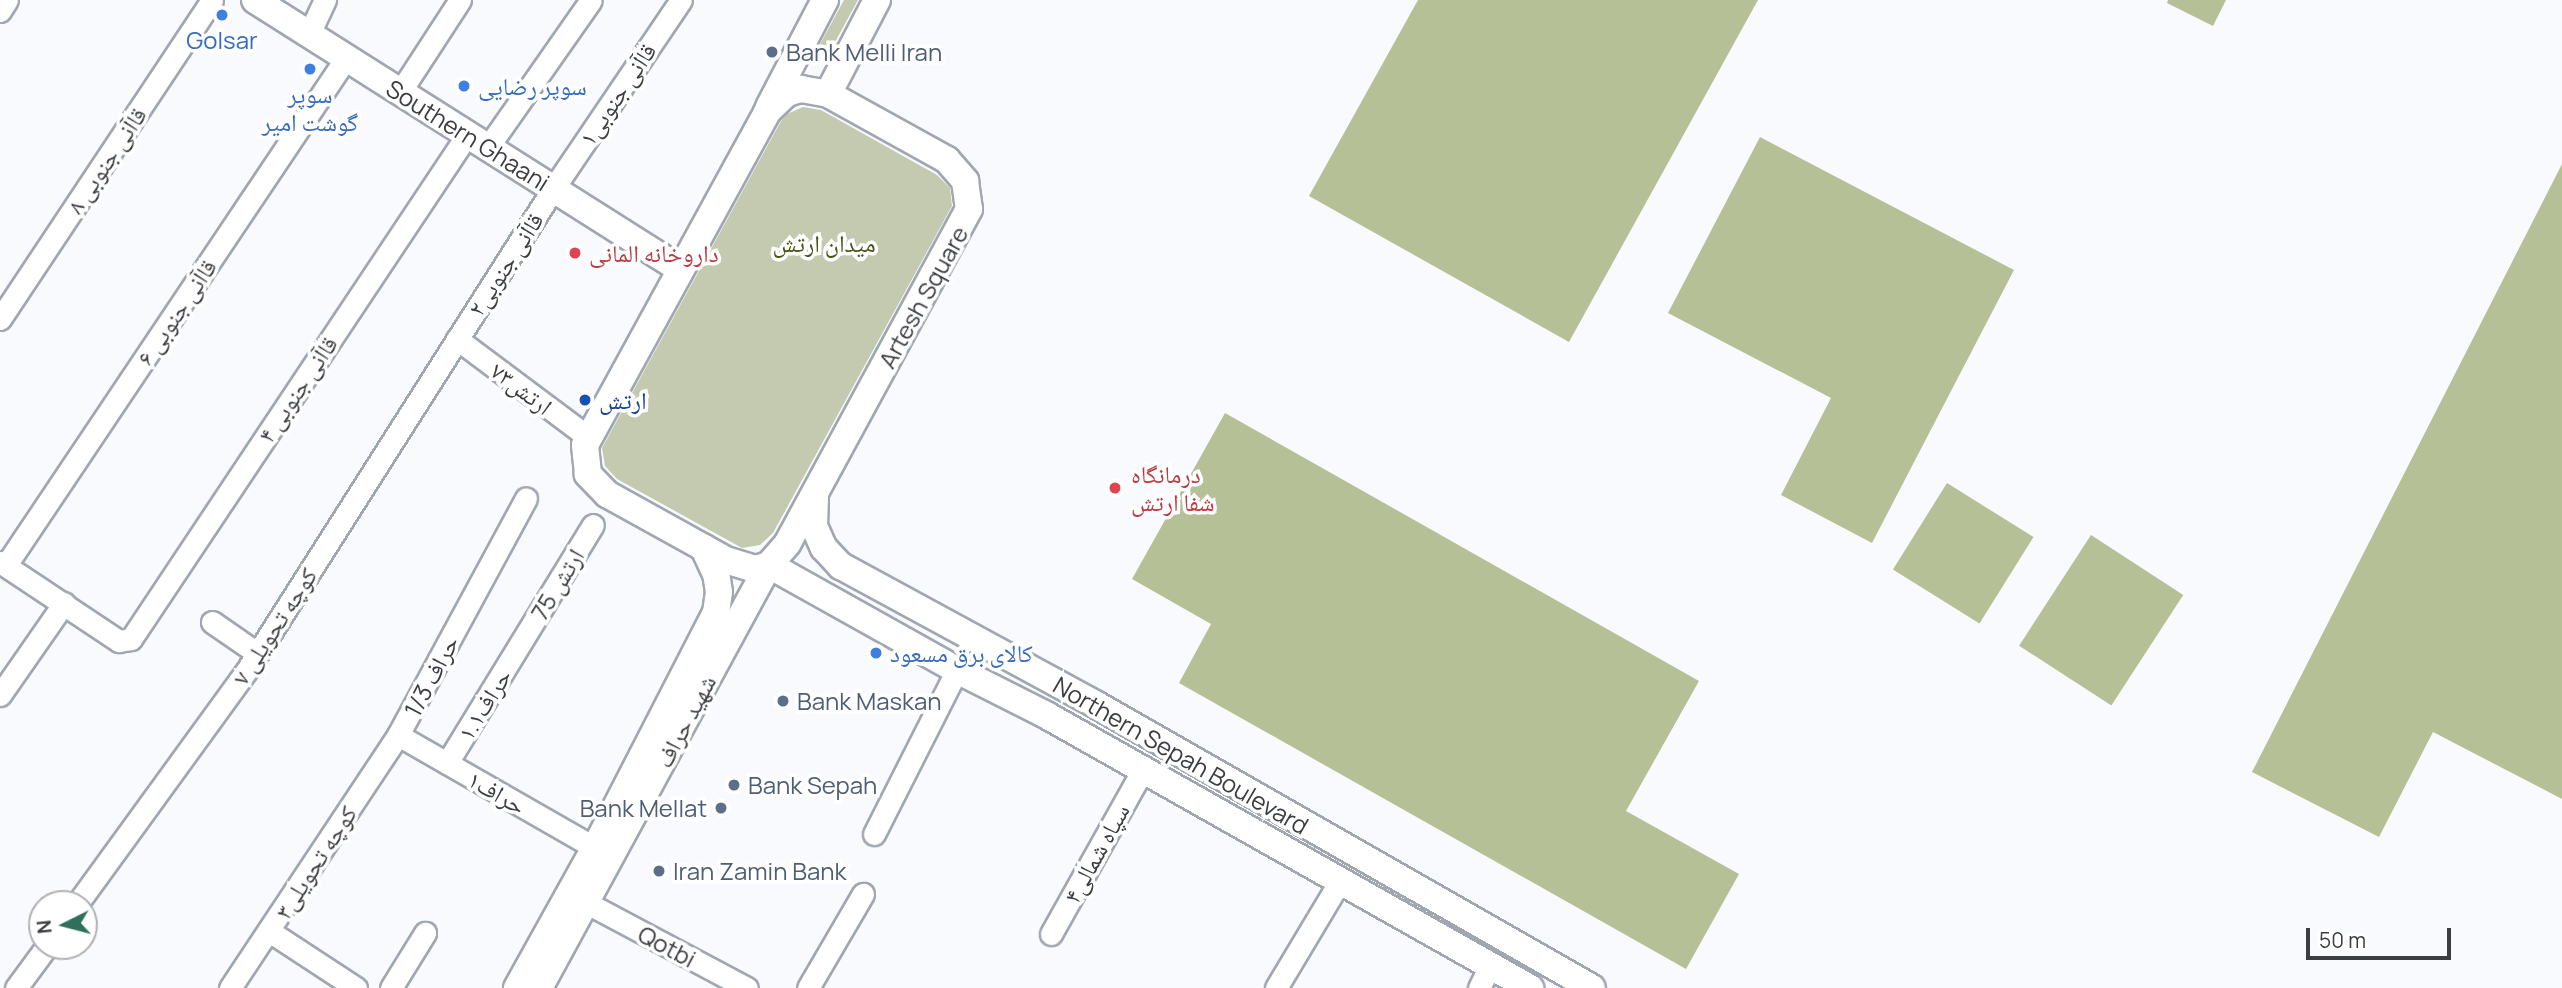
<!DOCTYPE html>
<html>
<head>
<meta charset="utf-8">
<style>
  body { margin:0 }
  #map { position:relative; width:2562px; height:988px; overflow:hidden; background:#f8fafe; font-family:Manrope,"Noto Naskh Arabic",sans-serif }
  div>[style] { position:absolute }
  .green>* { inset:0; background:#c3cab0 }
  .forest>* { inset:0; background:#b5c097; transform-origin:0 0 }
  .roads { filter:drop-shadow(2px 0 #a1a7b1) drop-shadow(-2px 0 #a1a7b1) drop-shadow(0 2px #a1a7b1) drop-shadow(0 -2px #a1a7b1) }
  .minor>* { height:21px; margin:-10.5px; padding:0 10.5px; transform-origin:10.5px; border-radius:10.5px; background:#fff }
  .major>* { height:26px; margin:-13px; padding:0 13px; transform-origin:13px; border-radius:13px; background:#fff }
  .dots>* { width:19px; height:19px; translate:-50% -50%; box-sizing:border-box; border:4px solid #fff; border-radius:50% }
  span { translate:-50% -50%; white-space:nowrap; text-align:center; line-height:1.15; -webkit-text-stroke:7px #fff; paint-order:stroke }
  .shop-label { font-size:24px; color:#366cbe }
  .left { translate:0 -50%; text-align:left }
  .service-label { font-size:24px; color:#4e5e75 }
  .right { translate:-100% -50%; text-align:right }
  .street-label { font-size:24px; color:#3b3d41 }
  .park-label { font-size:24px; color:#4a5616 }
  .health-label { font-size:24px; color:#be3a42 }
  .transit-label { font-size:24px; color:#164399 }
  .north { position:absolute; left:28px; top:890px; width:70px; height:70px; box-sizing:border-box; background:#fff; border:2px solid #b1b1b3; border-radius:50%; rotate:264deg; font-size:19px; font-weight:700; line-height:28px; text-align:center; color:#3b3d41 }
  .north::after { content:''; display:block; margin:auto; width:24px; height:32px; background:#306f5c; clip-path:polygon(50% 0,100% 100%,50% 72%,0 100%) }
  .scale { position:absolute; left:2306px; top:928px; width:145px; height:32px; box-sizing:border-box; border:4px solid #3b3d41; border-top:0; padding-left:9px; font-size:21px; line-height:24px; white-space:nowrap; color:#3b3d41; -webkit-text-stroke:5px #fff; paint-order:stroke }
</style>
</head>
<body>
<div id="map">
  <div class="green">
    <div style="clip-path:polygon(844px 0,858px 0,829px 53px,819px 46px)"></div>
    <div style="clip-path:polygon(803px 107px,821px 110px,937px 175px,950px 188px,952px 206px,773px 533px,760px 545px,742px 548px,617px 479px,605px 466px,602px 448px,781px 121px,787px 114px)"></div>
  </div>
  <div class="forest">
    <div style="clip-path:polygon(1418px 0,1758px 0,1569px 342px,1309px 196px)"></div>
    <div style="clip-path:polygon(2168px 0,2226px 0,2213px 26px,2167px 3px)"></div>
    <div style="clip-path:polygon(1760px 137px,2014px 270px,1872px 543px,1781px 495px,1831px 398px,1668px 313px)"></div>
    <div style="clip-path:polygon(2562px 164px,2562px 799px,2433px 732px,2379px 837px,2252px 772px)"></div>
    <div style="clip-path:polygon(1225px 413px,1699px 681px,1626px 811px,1739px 874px,1686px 969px,1179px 683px,1211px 624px,1132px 579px)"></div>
    <div style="left:1947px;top:483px;width:102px;height:102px;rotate:32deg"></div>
    <div style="left:2091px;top:535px;width:110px;height:132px;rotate:33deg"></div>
  </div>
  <div class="roads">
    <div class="minor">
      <div style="left:0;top:11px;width:13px;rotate:-58deg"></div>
      <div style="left:309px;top:34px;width:38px;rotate:-65deg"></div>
      <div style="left:400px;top:92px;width:110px;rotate:-56.9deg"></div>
      <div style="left:488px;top:147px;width:179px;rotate:-55deg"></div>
      <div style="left:0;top:319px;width:383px;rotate:-56.4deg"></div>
      <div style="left:457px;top:339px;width:164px;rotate:36.8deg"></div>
      <div style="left:0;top:562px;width:143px;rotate:33.6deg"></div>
      <div style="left:119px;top:641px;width:12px;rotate:-9deg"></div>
      <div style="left:131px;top:639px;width:606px;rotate:-56.31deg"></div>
      <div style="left:6px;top:565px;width:610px;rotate:-56.15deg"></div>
      <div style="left:212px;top:622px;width:55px;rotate:34.6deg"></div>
      <div style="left:0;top:695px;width:112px;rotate:-55.2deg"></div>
      <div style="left:398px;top:735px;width:227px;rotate:29.8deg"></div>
      <div style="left:447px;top:763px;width:279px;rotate:-58.5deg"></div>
      <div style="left:874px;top:834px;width:184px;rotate:-63.2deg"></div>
      <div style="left:587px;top:903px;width:181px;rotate:28deg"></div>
      <div style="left:77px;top:904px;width:289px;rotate:-54deg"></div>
      <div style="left:247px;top:670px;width:570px;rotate:-57.54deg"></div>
      <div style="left:553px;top:189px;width:228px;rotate:-55.9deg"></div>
      <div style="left:269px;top:931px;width:104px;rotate:33.2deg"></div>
      <div style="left:1051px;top:934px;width:187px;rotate:-60.8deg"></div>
      <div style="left:16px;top:988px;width:52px;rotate:-53.6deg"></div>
      <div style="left:230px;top:988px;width:304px;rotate:-56.4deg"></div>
      <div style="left:398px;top:735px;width:269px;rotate:-61.6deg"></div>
      <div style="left:391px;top:988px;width:65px;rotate:-58.3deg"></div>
      <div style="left:808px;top:988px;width:109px;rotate:-59.7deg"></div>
      <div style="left:1276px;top:988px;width:125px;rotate:-59.1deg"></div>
      <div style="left:1479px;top:988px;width:25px;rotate:-64deg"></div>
    </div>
    <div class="major">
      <div style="left:255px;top:0;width:503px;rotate:32.33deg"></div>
      <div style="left:801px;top:89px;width:27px;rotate:10deg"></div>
      <div style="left:828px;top:94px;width:136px;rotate:29deg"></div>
      <div style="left:947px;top:160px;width:28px;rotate:49deg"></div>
      <div style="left:965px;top:181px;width:28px;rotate:82deg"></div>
      <div style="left:969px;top:209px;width:380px;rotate:118.5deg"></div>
      <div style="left:788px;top:543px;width:29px;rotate:131deg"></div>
      <div style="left:769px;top:565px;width:15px;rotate:164deg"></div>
      <div style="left:755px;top:569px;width:30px;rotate:-163deg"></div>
      <div style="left:726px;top:560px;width:136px;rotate:-151deg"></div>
      <div style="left:607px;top:494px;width:28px;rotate:-134deg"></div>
      <div style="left:588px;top:474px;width:29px;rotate:-96deg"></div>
      <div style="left:585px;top:445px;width:379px;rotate:-61.3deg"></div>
      <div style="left:767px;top:112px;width:28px;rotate:-44deg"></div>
      <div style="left:787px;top:93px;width:15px;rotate:-16deg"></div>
      <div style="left:828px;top:94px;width:106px;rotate:-62.5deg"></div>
      <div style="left:769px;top:107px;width:121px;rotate:-62.4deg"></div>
      <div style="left:815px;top:497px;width:29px;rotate:92deg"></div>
      <div style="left:814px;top:526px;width:24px;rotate:66deg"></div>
      <div style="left:824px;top:548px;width:25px;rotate:47deg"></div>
      <div style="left:841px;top:566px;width:289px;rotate:28.5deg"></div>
      <div style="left:1095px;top:704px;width:572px;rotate:29.74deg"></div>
      <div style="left:517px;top:988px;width:160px;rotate:-60.9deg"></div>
      <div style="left:595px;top:848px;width:264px;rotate:-62.8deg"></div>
      <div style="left:716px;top:613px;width:21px;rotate:-82deg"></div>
      <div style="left:719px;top:592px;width:18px;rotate:-99deg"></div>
      <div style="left:716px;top:574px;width:29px;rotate:-115deg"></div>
      <div style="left:539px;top:988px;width:481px;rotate:-61.5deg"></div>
      <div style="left:769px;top:565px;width:215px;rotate:29.2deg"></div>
      <div style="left:957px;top:670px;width:100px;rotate:26.8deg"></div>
      <div style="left:1046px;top:715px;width:556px;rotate:29.43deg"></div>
    </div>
  </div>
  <div class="dots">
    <div style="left:222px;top:15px;background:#3f7fe0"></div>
    <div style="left:772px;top:52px;background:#5c6f8a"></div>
    <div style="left:310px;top:69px;background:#3f7fe0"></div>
    <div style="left:464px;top:86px;background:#3f7fe0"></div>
    <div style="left:575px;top:253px;background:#e0444e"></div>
    <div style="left:585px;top:400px;background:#1a4fb4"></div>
    <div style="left:1115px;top:488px;background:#e0444e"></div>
    <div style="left:876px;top:653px;background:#3f7fe0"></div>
    <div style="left:783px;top:701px;background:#5c6f8a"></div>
    <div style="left:734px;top:785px;background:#5c6f8a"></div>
    <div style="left:721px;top:808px;background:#5c6f8a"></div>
    <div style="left:659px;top:871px;background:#5c6f8a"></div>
  </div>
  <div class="shop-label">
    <span style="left:222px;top:40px">Golsar</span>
    <span class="left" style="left:478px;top:86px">سوپر رضایی</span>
    <span style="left:310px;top:108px">سوپر<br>گوشت امیر</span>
    <span class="left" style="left:890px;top:653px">کالای برق مسعود</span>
  </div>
  <div class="service-label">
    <span class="left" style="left:786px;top:52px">Bank Melli Iran</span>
    <span class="left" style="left:797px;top:701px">Bank Maskan</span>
    <span class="left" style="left:748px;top:785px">Bank Sepah</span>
    <span class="right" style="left:707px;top:808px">Bank Mellat</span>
    <span class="left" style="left:673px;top:871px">Iran Zamin Bank</span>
  </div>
  <div class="street-label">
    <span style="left:617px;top:94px;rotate:-56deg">قاآنی جنوبی۱</span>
    <span style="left:468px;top:135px;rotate:32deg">Southern Ghaani</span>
    <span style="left:106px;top:160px;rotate:-56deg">قاآنی جنوبی ۸</span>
    <span style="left:505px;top:264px;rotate:-57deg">۲قاآنی جنوبی</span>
    <span style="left:923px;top:297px;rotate:-61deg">Artesh Square</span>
    <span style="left:176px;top:312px;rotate:-56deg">قاآنی جنوبی ۶</span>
    <span style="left:522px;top:388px;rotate:37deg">ارتش۷۳</span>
    <span style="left:297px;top:389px;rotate:-56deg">قاآنی جنوبی ۴</span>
    <span style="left:557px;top:584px;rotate:-59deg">75 ارتش</span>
    <span style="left:274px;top:626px;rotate:-57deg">کوچه تحویلی ۷</span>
    <span style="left:431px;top:676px;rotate:-62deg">1/3 حراف</span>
    <span style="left:484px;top:704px;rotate:-58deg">حراف۱.۱</span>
    <span style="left:685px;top:721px;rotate:-62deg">شهید حراف</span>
    <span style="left:1181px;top:755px;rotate:30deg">Northern Sepah Boulevard</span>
    <span style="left:497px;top:792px;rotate:30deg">حراف۱</span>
    <span style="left:1096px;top:853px;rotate:-61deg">سپاه شمالی۴</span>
    <span style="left:315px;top:862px;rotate:-57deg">کوچه تحویلی۳</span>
    <span style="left:667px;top:946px;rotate:28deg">Qotbi</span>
  </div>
  <div class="park-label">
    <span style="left:824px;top:243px">میدان ارتش</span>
  </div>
  <div class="health-label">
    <span class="left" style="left:589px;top:253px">داروخانه المانی</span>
    <span class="left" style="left:1131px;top:488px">درمانگاه<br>شفا ارتش</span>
  </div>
  <div class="transit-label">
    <span class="left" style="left:599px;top:400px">ارتش</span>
  </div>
  <div class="north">N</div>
  <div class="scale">50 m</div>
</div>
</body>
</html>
